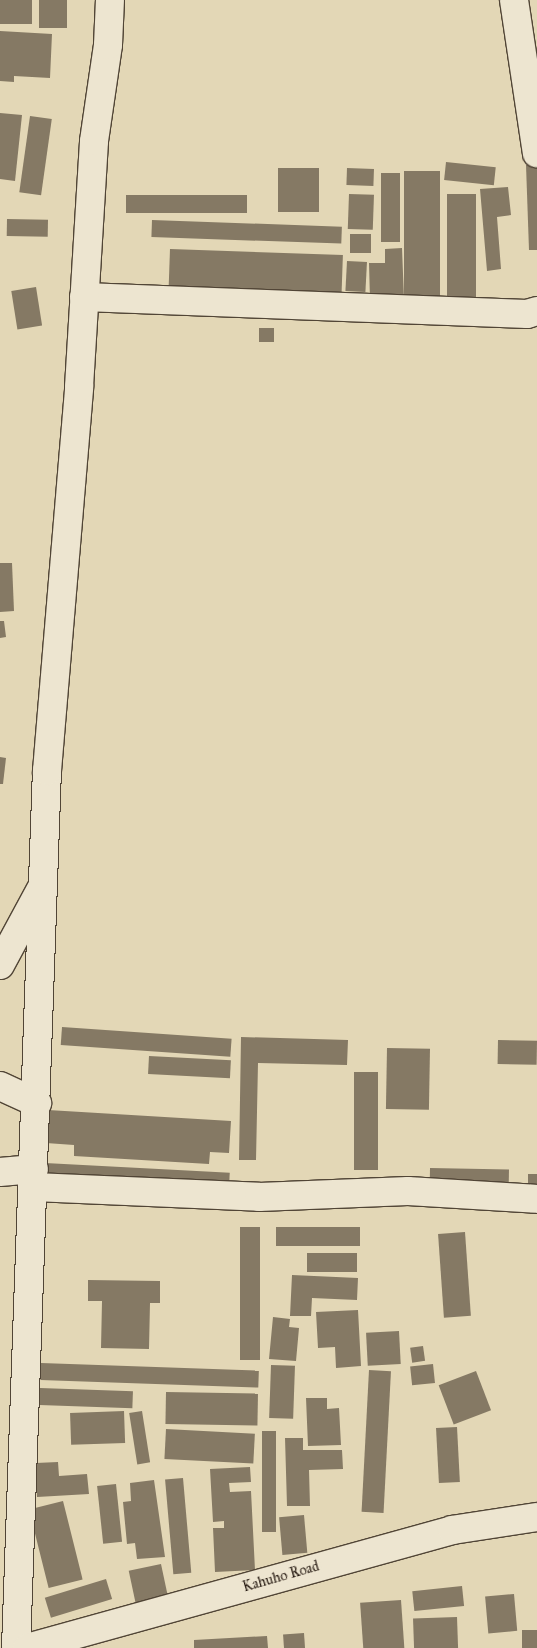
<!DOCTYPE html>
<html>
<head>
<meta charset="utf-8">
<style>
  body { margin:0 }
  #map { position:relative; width:537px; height:1648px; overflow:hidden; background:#e3d7b6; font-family:"IM FELL Great Primer",serif }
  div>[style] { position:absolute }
  .building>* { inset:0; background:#857964; transform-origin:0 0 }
  .roads { filter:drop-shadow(1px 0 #514536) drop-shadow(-1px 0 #514536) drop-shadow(0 1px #514536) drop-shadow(0 -1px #514536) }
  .minor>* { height:28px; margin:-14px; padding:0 14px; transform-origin:14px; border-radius:14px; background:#ede5d0 }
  span { translate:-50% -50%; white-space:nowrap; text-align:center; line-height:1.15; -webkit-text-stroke:5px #ede5d0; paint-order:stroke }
  .street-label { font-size:14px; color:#20140c }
</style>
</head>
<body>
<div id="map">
  <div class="building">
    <div style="left:0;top:0;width:32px;height:24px"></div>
    <div style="left:39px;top:0;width:28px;height:28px"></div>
    <div style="clip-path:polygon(0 31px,52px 34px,50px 78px,14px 76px,14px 82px,0 81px)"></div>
    <div style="clip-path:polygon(0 113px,22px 115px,15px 181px,0 179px)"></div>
    <div style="left:30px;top:116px;width:22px;height:77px;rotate:8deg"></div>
    <div style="left:446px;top:162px;width:50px;height:18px;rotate:6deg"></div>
    <div style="clip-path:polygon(526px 165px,537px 165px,537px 250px,529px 250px)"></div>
    <div style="left:278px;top:168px;width:41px;height:44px"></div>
    <div style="left:347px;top:168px;width:27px;height:17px;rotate:2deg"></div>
    <div style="left:404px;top:171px;width:36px;height:130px"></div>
    <div style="left:381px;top:173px;width:19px;height:69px"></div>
    <div style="clip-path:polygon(508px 187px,511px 215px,497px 217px,501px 269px,487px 271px,480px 189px)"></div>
    <div style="left:349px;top:194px;width:25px;height:35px;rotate:2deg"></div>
    <div style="left:447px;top:194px;width:29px;height:108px"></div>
    <div style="left:247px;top:195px;width:18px;height:121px;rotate:90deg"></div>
    <div style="left:7px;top:219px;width:41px;height:17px;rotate:1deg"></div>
    <div style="left:152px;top:220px;width:190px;height:17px;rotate:2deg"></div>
    <div style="left:350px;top:234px;width:21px;height:19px"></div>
    <div style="clip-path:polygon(402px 248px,404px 299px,370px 300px,369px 263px,385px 263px,385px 249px)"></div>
    <div style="left:170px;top:249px;width:173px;height:38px;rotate:2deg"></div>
    <div style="left:347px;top:261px;width:20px;height:30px;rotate:3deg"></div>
    <div style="left:36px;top:287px;width:39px;height:25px;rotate:81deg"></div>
    <div style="left:259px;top:328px;width:15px;height:14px"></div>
    <div style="clip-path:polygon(0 563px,12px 563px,14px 611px,0 612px)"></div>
    <div style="clip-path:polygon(0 621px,4px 621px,6px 637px,0 638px)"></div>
    <div style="clip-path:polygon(0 757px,6px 758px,3px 784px,0 784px)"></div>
    <div style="left:62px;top:1027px;width:170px;height:18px;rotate:4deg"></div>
    <div style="clip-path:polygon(241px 1037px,348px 1040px,347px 1065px,258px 1063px,256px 1160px,239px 1160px)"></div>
    <div style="left:498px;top:1040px;width:39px;height:24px;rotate:1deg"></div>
    <div style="left:387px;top:1048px;width:43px;height:61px;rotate:1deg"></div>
    <div style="left:149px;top:1056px;width:82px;height:18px;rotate:3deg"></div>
    <div style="left:354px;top:1072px;width:24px;height:98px"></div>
    <div style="clip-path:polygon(48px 1110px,231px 1121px,229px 1153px,210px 1152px,209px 1164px,74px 1156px,74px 1145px,46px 1143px)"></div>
    <div style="left:45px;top:1163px;width:185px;height:19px;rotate:3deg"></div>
    <div style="left:430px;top:1168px;width:79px;height:21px;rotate:1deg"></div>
    <div style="left:528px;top:1174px;width:9px;height:20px"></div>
    <div style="left:240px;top:1227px;width:20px;height:133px"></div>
    <div style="left:276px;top:1227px;width:84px;height:19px"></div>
    <div style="left:465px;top:1232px;width:84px;height:27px;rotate:86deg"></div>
    <div style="left:357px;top:1253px;width:19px;height:50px;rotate:90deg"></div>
    <div style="clip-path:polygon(292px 1275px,358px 1278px,357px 1300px,312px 1298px,311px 1316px,290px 1316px)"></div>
    <div style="clip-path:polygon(88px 1280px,160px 1281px,160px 1303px,150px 1303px,149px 1349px,101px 1348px,102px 1301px,88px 1301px)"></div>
    <div style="clip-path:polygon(358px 1310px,361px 1366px,336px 1368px,335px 1347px,318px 1348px,316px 1312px)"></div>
    <div style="clip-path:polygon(273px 1317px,290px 1319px,289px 1327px,299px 1328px,296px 1361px,269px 1359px)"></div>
    <div style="left:399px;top:1331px;width:33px;height:33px;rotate:87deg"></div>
    <div style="left:423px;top:1346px;width:15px;height:13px;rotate:82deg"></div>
    <div style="left:41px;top:1363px;width:218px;height:17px;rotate:2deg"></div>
    <div style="left:433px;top:1364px;width:19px;height:23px;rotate:84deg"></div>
    <div style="left:271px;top:1365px;width:24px;height:53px;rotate:2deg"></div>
    <div style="left:369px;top:1370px;width:22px;height:142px;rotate:3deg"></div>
    <div style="left:476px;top:1371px;width:42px;height:40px;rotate:69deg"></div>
    <div style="left:40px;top:1388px;width:93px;height:17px;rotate:2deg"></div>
    <div style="left:166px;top:1392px;width:92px;height:32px;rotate:1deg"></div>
    <div style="clip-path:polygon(306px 1398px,327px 1398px,327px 1409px,339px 1408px,341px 1445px,308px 1446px)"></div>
    <div style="left:124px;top:1411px;width:32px;height:54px;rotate:88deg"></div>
    <div style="left:142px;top:1411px;width:52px;height:13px;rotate:81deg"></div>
    <div style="left:457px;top:1427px;width:55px;height:21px;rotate:87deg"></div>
    <div style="left:166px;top:1429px;width:89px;height:30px;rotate:3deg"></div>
    <div style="left:262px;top:1431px;width:14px;height:101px"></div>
    <div style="clip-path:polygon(285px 1438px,303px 1438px,303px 1450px,342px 1450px,343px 1469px,309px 1470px,310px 1506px,287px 1506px)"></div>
    <div style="clip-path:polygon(58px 1462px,59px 1476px,87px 1474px,89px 1494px,37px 1497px,36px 1463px)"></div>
    <div style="clip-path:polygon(250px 1467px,251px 1482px,229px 1483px,230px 1492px,251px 1491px,255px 1570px,215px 1572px,213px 1528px,224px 1528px,224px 1521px,213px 1522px,210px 1469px)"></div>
    <div style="left:183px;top:1478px;width:95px;height:18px;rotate:85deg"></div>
    <div style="clip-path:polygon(154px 1480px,165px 1557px,137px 1559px,135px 1543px,127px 1544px,123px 1502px,131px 1501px,130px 1483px)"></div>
    <div style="left:116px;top:1484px;width:58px;height:19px;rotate:84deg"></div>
    <div style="left:63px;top:1501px;width:81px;height:35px;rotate:76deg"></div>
    <div style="left:304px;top:1515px;width:38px;height:25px;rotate:85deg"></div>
    <div style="left:161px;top:1564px;width:34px;height:33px;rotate:78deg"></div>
    <div style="left:106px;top:1579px;width:21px;height:64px;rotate:73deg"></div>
    <div style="left:462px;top:1586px;width:20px;height:50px;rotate:84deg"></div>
    <div style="left:514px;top:1594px;width:37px;height:29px;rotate:85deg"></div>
    <div style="left:401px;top:1600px;width:48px;height:41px;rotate:86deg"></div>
    <div style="left:457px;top:1617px;width:31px;height:44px;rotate:88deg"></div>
    <div style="left:522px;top:1630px;width:15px;height:18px"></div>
    <div style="left:304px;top:1633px;width:15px;height:21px;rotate:86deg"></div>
    <div style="clip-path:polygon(267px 1636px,268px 1648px,194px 1648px,194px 1640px)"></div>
  </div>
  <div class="roads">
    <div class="minor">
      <div style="left:514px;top:0;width:155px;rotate:81.5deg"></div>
      <div style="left:84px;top:297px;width:443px;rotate:2.2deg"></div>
      <div style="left:527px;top:314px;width:10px;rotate:-17deg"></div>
      <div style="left:0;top:965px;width:86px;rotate:-61.7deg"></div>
      <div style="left:0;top:1086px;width:41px;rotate:24.7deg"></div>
      <div style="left:0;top:1172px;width:34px;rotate:-5deg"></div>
      <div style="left:34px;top:1187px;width:225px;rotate:2.5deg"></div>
      <div style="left:259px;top:1197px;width:149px;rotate:-2.3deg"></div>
      <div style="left:408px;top:1191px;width:129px;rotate:3.5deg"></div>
      <div style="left:16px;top:1648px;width:878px;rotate:-87.98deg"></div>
      <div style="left:47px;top:771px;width:385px;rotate:-85.2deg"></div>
      <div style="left:79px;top:387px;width:246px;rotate:-86.5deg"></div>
      <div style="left:94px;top:141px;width:97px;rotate:-81.7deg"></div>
      <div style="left:108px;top:45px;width:45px;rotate:-87.5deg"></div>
      <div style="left:27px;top:1648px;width:441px;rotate:-15.5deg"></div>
      <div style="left:452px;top:1530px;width:86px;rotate:-8.7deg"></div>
    </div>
  </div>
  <div class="street-label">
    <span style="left:281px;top:1577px;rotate:-16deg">Kahuho Road</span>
  </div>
</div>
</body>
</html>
